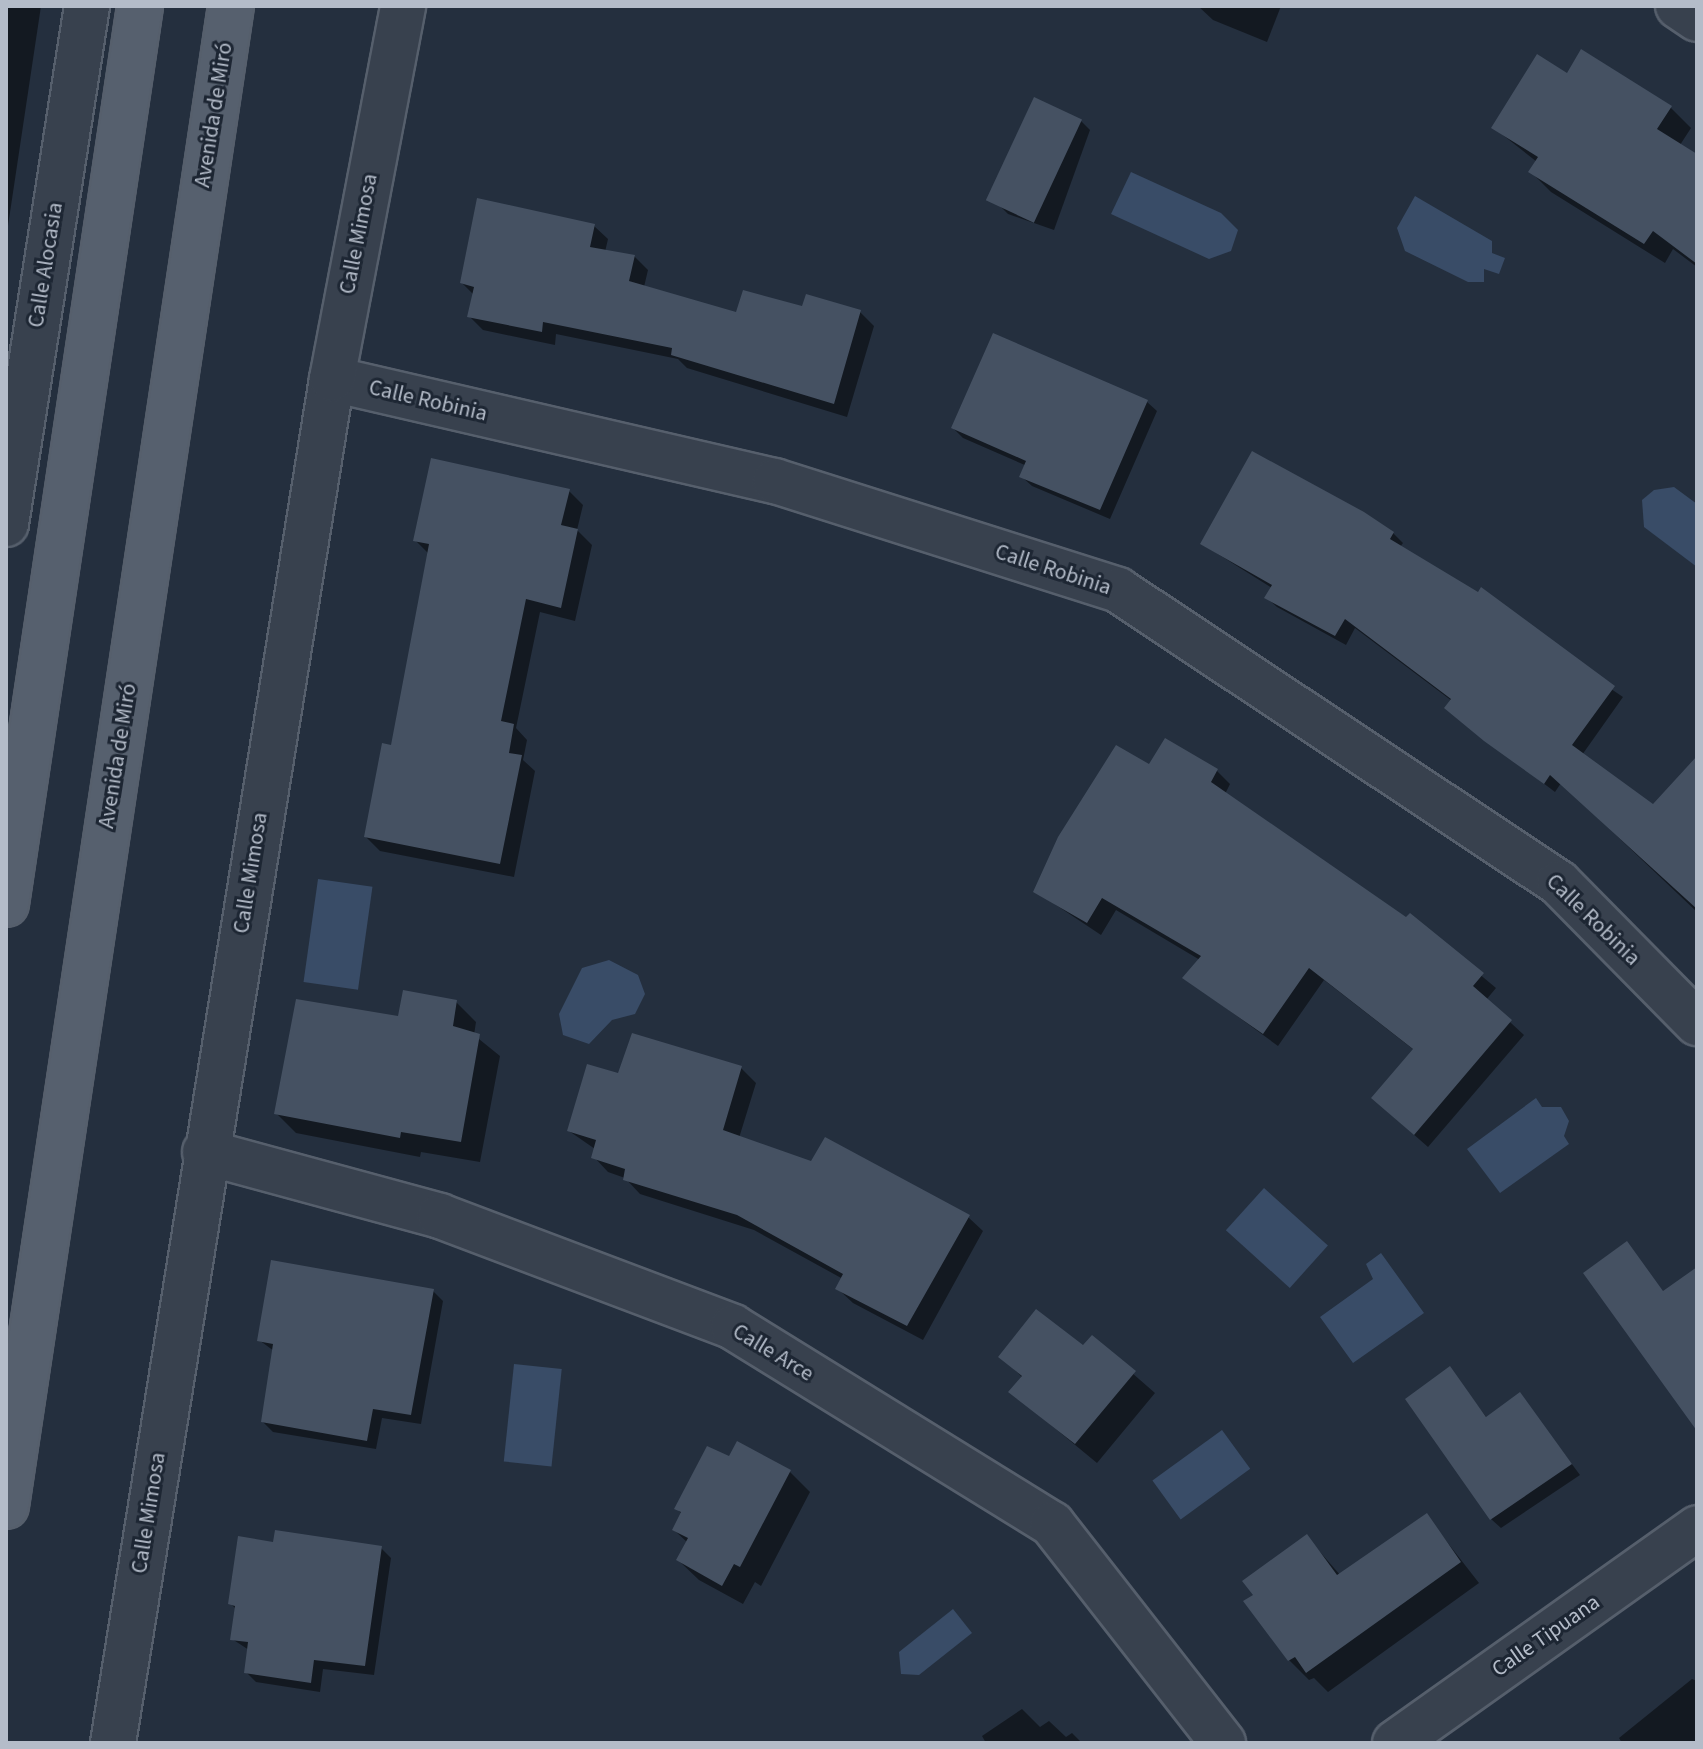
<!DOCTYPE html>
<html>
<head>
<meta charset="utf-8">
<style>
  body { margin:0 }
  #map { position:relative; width:1703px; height:1749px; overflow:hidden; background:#242f3e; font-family:"Source Sans 3",sans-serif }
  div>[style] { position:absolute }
  .water>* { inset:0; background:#394c67; transform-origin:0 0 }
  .shadow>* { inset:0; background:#0007 }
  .building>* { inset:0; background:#455162; transform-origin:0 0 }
  .roads { filter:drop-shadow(2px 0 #565f6c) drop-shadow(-2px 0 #565f6c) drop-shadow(0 2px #565f6c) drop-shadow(0 -2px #565f6c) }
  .minor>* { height:44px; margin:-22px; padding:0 22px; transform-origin:22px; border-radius:22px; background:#38414e }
  .major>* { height:44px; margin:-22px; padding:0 22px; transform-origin:22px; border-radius:22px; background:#56606e }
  span { translate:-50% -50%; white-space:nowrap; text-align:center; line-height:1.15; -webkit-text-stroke:6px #1d2633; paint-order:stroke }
  .street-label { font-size:22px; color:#b4bcc9 }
  .frame { position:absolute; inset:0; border:8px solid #b4bcc9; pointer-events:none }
</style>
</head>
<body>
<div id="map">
  <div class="water">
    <div style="clip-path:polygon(1131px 172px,1221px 213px,1238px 230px,1231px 251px,1209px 259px,1111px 214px)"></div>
    <div style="clip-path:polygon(1415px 196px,1492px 241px,1492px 253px,1505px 258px,1499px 274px,1484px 269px,1484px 282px,1468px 282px,1405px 251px,1397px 228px)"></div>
    <div style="clip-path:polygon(1674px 487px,1697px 504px,1697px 567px,1644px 527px,1642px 500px,1654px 490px)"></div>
    <div style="left:318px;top:879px;width:55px;height:104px;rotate:8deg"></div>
    <div style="clip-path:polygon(609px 960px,638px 975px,645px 994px,635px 1014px,612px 1020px,589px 1044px,563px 1035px,559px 1014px,582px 968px)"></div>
    <div style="clip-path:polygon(1536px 1098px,1542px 1107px,1561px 1107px,1569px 1121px,1564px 1136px,1569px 1144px,1500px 1193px,1467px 1149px)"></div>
    <div style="left:1264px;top:1188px;width:86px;height:57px;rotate:42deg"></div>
    <div style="clip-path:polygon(1381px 1253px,1424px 1313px,1353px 1363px,1320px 1317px,1373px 1279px,1366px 1264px)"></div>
    <div style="left:514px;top:1364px;width:48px;height:98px;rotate:6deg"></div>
    <div style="left:1222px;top:1430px;width:48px;height:86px;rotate:54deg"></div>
    <div style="clip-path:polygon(953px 1609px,972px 1633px,919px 1675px,901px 1674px,899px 1652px)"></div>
  </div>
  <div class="shadow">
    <div style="clip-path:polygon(6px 6px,41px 6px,6px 239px)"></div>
    <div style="clip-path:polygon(1198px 6px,1281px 6px,1267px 42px,1213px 20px)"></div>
    <div style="clip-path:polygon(1567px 75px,1670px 107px,1691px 128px,1680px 145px,1697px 156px,1697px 267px,1673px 249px,1665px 263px,1551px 192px,1531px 172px,1537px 162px,1494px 128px)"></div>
    <div style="clip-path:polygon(1080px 120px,1090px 130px,1054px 230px,1008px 214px,998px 204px)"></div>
    <div style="clip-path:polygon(594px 226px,608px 239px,605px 252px,634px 256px,648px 270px,644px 287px,738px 314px,803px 309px,860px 312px,874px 326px,847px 417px,687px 368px,678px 359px,556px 334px,555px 345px,483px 330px,469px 316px,474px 295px,462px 283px)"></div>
    <div style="clip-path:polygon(1147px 402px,1157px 411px,1110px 519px,1032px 486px,1022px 477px,1027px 466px,963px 438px,953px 428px)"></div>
    <div style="clip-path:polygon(568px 490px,583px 505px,577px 530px,592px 545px,575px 621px,540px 612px,516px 728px,527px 740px,523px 760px,535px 771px,514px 877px,380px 851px,366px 837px,392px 747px,429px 554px,415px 540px)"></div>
    <div style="clip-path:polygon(1393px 533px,1403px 543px,1400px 547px,1623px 697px,1582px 755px,1653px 807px,1697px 796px,1697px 912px,1561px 783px,1555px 792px,1456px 717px,1452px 701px,1355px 628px,1346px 645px,1277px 607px,1267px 598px,1272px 588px,1202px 544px)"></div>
    <div style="clip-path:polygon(1149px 767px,1217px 771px,1230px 784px,1225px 794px,1407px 920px,1410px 916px,1496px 988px,1486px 1000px,1524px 1035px,1428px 1147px,1387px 1111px,1414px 1050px,1324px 980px,1278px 1046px,1185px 978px,1200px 960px,1116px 910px,1101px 935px,1035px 891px)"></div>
    <div style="clip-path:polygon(456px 1002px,476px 1022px,474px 1035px,500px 1056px,480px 1162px,421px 1152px,420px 1157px,296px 1133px,276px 1113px)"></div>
    <div style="clip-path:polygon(741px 1068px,756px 1083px,739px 1138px,968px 1217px,983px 1231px,923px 1340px,853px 1303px,838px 1289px,843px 1279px,754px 1230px,640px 1194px,625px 1178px,608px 1172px,594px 1157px,595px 1149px,569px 1131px,620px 1076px)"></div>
    <div style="clip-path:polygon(433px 1291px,443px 1301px,421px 1424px,382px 1418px,376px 1449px,273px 1432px,263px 1422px,274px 1351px,259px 1340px)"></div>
    <div style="clip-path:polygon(1092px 1338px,1155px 1393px,1097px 1463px,1011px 1392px,1023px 1378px,1001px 1356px,1084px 1348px)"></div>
    <div style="clip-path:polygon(1450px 1369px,1487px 1418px,1520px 1395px,1580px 1475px,1501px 1528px,1491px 1519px)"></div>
    <div style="clip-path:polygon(730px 1459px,790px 1472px,810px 1492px,761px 1586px,755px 1582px,743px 1604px,699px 1580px,678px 1560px,688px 1543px,674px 1530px,682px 1514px,677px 1509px)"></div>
    <div style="clip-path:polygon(1426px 1515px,1479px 1583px,1328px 1692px,1314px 1678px,1309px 1680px,1289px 1660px,1256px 1596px,1307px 1537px,1341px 1576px)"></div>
    <div style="clip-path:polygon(274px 1544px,381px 1548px,391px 1558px,374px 1675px,323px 1669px,320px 1692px,256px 1682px,246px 1672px,249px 1650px,232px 1639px,237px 1610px,230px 1603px)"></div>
    <div style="clip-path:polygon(1692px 1679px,1697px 1681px,1697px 1743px,1622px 1743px,1619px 1738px)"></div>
    <div style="clip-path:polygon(1022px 1709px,1040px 1727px,1049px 1721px,1066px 1737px,1072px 1733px,1082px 1743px,986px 1743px,982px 1736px)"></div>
  </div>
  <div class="building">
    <div style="clip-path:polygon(1581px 49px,1672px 106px,1657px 129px,1697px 154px,1697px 264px,1653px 231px,1644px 244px,1528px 172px,1538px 157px,1491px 128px,1537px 54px,1567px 73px)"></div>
    <div style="left:1034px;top:97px;width:53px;height:114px;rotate:25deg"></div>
    <div style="clip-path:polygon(477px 198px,595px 224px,590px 247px,635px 255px,629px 281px,736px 312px,743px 290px,802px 306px,806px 294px,861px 310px,834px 404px,671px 355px,672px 348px,543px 322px,542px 332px,467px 317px,474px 287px,460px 283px)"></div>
    <div style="clip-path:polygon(993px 333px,1148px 400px,1100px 510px,1019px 477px,1026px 461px,951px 428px)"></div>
    <div style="clip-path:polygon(1252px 451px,1364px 512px,1394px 532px,1390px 539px,1478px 592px,1481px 587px,1615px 686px,1572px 745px,1653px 804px,1697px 756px,1697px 909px,1550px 775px,1544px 784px,1484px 741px,1444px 708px,1451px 699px,1345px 619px,1335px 636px,1264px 598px,1272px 585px,1200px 544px)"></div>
    <div style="clip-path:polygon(431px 458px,570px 489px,561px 525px,578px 529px,561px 608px,526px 599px,501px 721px,514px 724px,509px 753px,522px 755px,500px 864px,364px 837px,382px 743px,391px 745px,429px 544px,413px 541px)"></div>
    <div style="clip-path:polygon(1165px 738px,1218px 769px,1211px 782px,1406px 917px,1410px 913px,1484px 973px,1473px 986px,1512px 1020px,1414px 1135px,1371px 1098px,1413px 1049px,1309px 968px,1263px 1034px,1182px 978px,1201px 956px,1102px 898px,1087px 923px,1033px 892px,1058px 837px,1116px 745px,1149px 764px)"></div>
    <div style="clip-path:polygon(403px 990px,457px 1000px,453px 1026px,480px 1034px,461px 1142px,401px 1132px,400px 1138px,274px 1114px,296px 999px,398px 1016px)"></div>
    <div style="clip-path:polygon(632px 1033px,742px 1066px,723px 1130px,811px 1161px,825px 1137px,970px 1215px,907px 1326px,835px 1289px,843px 1274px,737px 1215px,623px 1180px,625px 1169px,591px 1158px,596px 1140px,567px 1131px,587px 1064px,618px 1073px)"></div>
    <div style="clip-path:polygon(1627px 1241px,1663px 1291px,1697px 1267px,1697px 1431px,1583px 1273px)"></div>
    <div style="clip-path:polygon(271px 1260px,434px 1289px,411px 1415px,373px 1409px,367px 1441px,261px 1422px,273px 1344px,257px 1341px)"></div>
    <div style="clip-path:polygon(1036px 1309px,1083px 1345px,1092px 1335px,1136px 1371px,1075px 1444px,1008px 1392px,1022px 1376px,998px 1357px)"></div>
    <div style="clip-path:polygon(1450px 1366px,1486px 1417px,1520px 1392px,1572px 1464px,1490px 1520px,1405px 1399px)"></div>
    <div style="clip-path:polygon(737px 1441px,791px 1470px,740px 1567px,734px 1564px,722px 1586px,676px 1560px,688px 1538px,672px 1530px,681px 1512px,674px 1509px,707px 1446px,729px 1456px)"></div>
    <div style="clip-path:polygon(1427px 1513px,1461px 1562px,1306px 1673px,1295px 1657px,1288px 1661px,1243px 1601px,1253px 1595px,1242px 1581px,1307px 1534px,1337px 1575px)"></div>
    <div style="clip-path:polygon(275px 1530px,382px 1546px,365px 1666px,314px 1660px,311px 1683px,244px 1673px,248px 1642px,230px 1640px,235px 1606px,228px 1604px,238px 1536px,273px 1542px)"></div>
  </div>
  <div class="roads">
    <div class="minor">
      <div style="left:1678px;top:6px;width:23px;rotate:34deg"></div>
      <div style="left:332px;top:379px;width:455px;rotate:13deg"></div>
      <div style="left:775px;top:481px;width:360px;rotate:17.6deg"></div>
      <div style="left:1118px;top:590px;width:529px;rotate:33.6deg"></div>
      <div style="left:1559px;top:883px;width:197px;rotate:45.4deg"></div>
      <div style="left:6px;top:524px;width:524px;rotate:-81.11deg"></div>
      <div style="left:205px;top:1152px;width:244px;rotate:15.2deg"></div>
      <div style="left:440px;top:1216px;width:313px;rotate:20.7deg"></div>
      <div style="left:733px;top:1327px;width:375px;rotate:31.7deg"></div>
      <div style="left:1052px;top:1524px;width:278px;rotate:52deg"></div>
      <div style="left:113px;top:1743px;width:1381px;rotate:-80.88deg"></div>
      <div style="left:332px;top:379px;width:380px;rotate:-79.2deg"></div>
      <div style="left:1395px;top:1743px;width:371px;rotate:-35.4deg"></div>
    </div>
    <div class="major">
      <div style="left:6px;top:904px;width:908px;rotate:-81.51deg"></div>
      <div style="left:6px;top:1506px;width:1517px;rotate:-81.47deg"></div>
    </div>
  </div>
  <div class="street-label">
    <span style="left:214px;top:115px;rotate:-81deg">Avenida de Miró</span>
    <span style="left:359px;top:234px;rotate:-79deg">Calle Mimosa</span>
    <span style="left:46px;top:265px;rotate:-81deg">Calle Alocasia</span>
    <span style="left:428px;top:401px;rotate:13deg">Calle Robinia</span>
    <span style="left:1053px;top:570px;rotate:18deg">Calle Robinia</span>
    <span style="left:118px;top:756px;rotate:-81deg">Avenida de Miró</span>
    <span style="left:251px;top:873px;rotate:-81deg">Calle Mimosa</span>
    <span style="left:1593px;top:920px;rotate:44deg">Calle Robinia</span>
    <span style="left:773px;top:1353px;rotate:31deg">Calle Arce</span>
    <span style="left:149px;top:1513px;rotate:-81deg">Calle Mimosa</span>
    <span style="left:1546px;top:1636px;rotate:-35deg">Calle Tipuana</span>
  </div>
  <div class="frame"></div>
</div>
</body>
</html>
